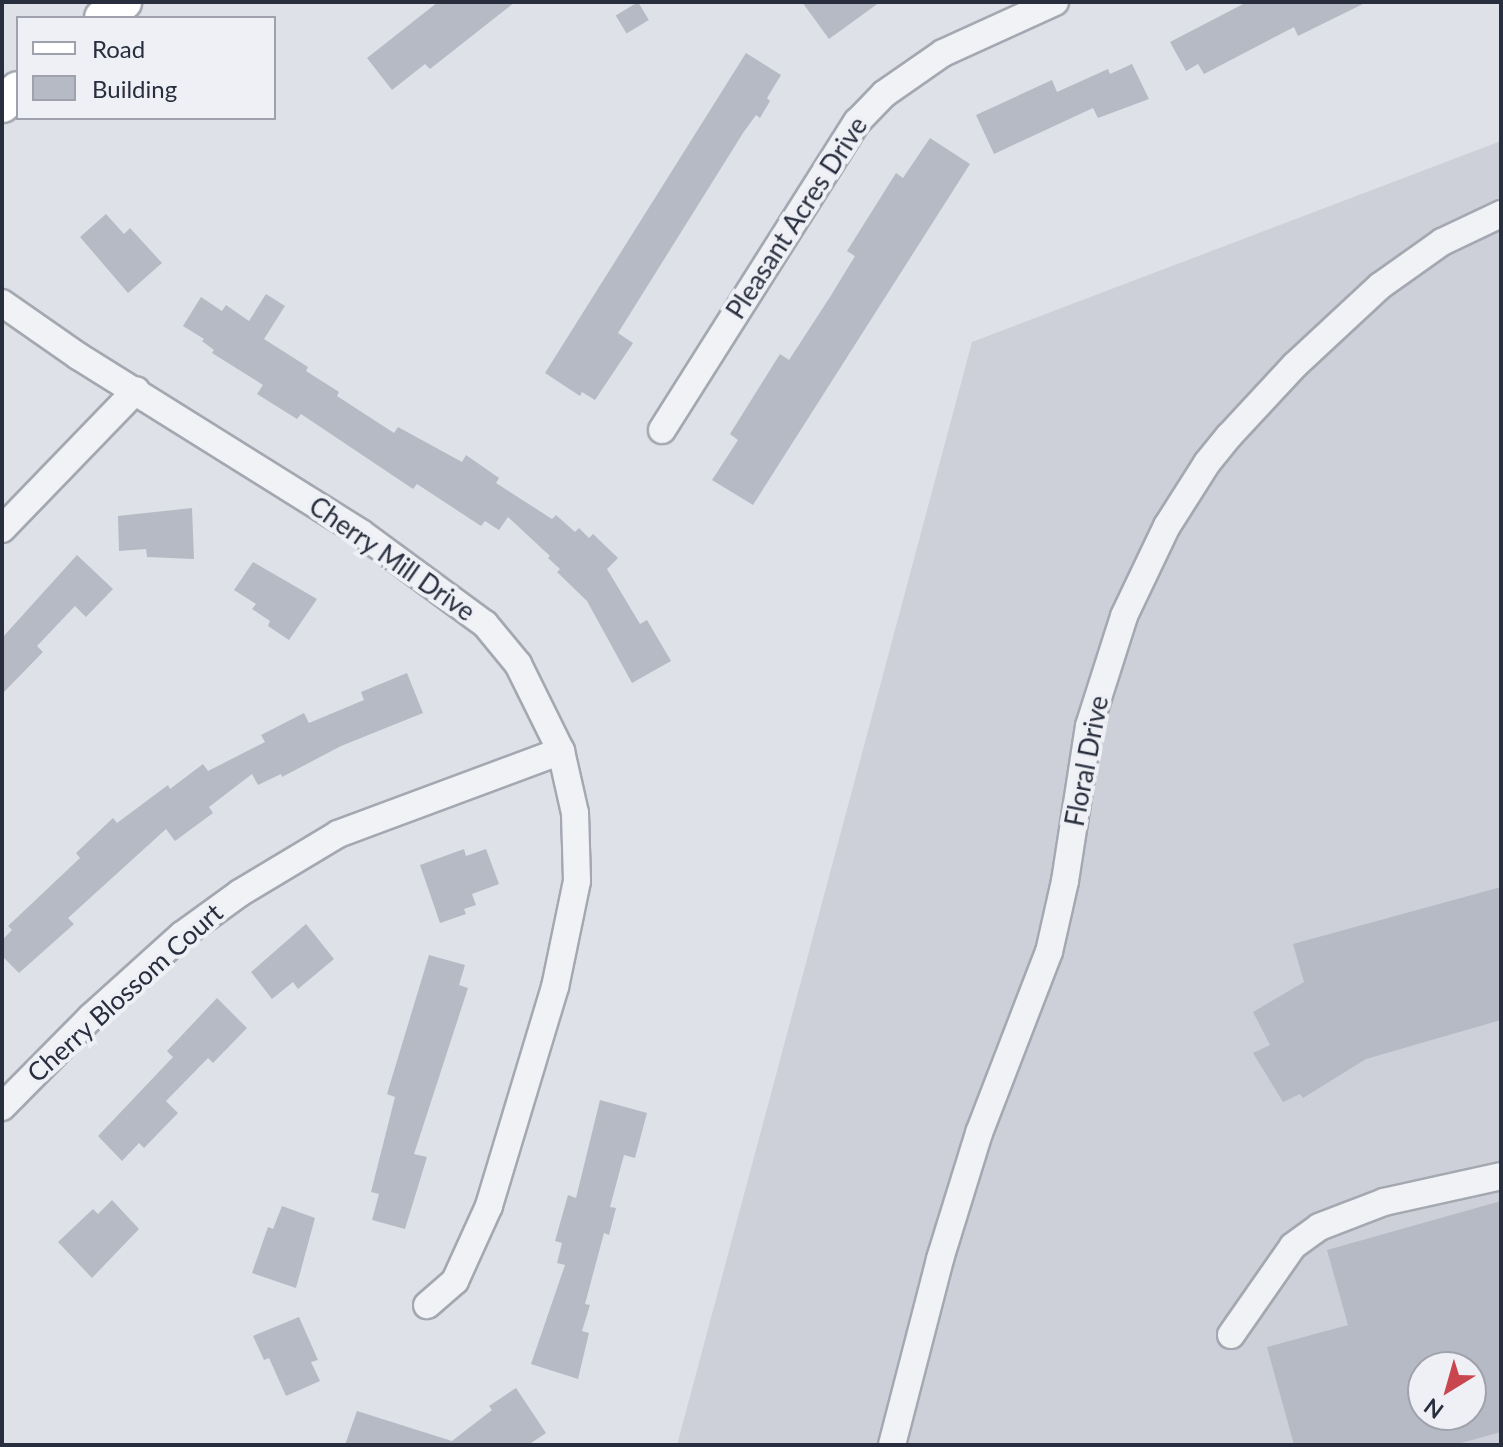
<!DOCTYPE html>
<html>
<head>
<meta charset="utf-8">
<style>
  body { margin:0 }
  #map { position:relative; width:1503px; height:1447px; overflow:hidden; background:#dee1e7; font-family:Lato,sans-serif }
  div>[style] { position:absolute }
  .built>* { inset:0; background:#cdd0d9 }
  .building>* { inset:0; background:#b6bac4; transform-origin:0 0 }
  .roads { filter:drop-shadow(2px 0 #a4a8b1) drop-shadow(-2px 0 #a4a8b1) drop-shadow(0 2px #a4a8b1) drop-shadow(0 -2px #a4a8b1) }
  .street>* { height:26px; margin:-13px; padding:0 13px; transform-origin:13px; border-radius:13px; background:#f1f2f6 }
  .secondary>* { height:36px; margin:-18px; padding:0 18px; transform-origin:18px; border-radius:18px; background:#fff }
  span { translate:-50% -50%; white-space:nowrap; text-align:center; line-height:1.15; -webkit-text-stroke:8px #eef0f5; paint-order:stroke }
  .street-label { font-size:26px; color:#282e3e }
  .frame { position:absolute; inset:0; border:4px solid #282e3e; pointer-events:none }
  .legend { position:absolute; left:16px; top:16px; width:260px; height:104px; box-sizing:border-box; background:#eef0f5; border:2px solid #9fa2ac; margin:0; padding:10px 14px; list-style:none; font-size:24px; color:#282e3e }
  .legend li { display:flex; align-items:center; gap:16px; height:40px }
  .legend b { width:40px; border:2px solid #9fa2ac }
  .north { position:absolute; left:1407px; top:1351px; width:80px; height:80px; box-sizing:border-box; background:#eef0f5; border:2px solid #9fa2ac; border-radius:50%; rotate:217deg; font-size:22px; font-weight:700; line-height:32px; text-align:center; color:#282e3e }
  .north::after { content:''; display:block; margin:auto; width:28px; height:36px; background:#c9464f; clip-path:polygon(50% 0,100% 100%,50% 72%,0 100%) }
</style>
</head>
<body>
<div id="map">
  <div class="built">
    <div style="clip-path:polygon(evenodd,1501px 141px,1501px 1445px,677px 1445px,972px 342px,1501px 141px,1423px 1367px,1471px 1367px,1471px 1415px,1423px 1415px,1423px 1367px)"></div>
  </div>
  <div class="building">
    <div style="clip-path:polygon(438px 2px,515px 2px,430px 69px,425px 64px,392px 90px,367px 58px)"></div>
    <div style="left:638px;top:2px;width:21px;height:26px;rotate:59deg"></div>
    <div style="clip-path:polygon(802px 2px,880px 2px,829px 39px)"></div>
    <div style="clip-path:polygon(1247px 2px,1367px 2px,1298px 36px,1294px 27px,1204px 74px,1198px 64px,1186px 71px,1170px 42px)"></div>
    <div style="clip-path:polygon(746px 53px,781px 75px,767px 98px,770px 101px,760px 118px,756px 115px,743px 133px,618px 333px,633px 343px,595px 400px,582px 392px,580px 396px,545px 373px)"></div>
    <div style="clip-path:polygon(1132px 64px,1149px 99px,1098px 118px,1093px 108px,994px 154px,976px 115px,1052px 80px,1057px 92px,1108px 69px,1110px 74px)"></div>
    <div style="clip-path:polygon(930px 138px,970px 164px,753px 505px,712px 480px,738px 440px,730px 434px,780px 354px,789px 360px,830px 297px,855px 256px,847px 251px,896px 173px,903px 178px)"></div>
    <div style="clip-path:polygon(106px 214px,124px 234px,130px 228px,162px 263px,128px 293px,80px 237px)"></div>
    <div style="clip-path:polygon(266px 294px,285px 306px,264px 339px,308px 367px,306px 371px,339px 392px,337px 396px,394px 433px,398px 427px,462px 462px,466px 455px,499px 478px,496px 483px,552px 519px,556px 515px,575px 532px,579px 528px,589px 538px,593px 534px,618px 558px,607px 569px,640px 624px,647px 620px,671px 661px,632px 683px,587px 601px,557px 572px,560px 569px,548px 558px,550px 556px,508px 517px,499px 530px,485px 521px,481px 526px,417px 484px,413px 489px,301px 414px,297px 419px,257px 394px,263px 385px,212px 353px,214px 350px,202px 341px,204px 339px,183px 326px,201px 297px,222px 311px,226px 305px,249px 321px)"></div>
    <div style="clip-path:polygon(192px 508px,194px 559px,147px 557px,146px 549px,119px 551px,118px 516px)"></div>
    <div style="clip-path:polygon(77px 555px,113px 589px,86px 617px,75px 606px,37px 646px,43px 652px,2px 694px,2px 638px)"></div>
    <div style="clip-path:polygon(253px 562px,317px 599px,289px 640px,268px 626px,270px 621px,252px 609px,256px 604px,234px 590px)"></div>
    <div style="clip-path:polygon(407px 673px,423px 713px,341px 746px,282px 777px,281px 774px,258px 785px,252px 774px,209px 807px,213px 813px,175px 841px,166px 829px,68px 918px,74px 924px,19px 973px,2px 956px,2px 940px,12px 930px,8px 926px,80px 858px,76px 853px,113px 818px,117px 823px,168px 785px,170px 789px,203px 764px,208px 771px,265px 742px,261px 735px,304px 713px,309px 723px,364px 700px,361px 692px)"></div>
    <div style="clip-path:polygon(464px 849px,466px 856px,486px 849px,499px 884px,472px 894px,476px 905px,464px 909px,466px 914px,440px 923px,420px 865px)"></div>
    <div style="clip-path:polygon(1501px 887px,1501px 1020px,1366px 1059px,1303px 1098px,1300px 1094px,1283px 1102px,1253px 1053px,1270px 1045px,1253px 1012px,1304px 982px,1293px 944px)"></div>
    <div style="clip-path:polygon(306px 924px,334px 959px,298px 989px,293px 982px,272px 999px,251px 972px)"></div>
    <div style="clip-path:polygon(429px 955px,465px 965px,459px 985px,468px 988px,414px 1154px,427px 1157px,405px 1229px,372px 1220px,379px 1194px,371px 1192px,395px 1097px,387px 1094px)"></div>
    <div style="clip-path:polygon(217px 998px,247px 1028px,213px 1063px,208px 1058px,166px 1101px,178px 1113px,144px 1148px,139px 1143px,122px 1161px,98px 1136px,173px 1057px,167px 1051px)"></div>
    <div style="clip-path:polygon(600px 1100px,647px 1113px,635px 1158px,624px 1155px,610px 1207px,616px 1208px,609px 1235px,604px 1233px,585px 1304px,590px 1305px,582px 1331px,589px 1333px,578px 1379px,531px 1364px,565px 1265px,557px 1263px,562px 1243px,555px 1241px,568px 1195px,576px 1198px)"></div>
    <div style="clip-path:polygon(112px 1200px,139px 1229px,92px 1278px,58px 1242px,93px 1209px,98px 1214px)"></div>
    <div style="clip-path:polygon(evenodd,1501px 1201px,1501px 1432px,1454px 1445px,1294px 1445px,1267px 1347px,1348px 1325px,1327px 1250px,1501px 1201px,1423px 1367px,1471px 1367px,1471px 1415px,1423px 1415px,1423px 1367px)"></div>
    <div style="clip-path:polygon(282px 1206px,315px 1218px,296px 1288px,252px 1273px,268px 1227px,273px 1229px)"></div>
    <div style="clip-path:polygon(299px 1317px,318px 1360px,311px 1362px,320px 1381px,286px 1396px,269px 1358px,264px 1360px,253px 1336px)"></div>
    <div style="clip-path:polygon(516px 1388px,546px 1433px,528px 1445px,345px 1445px,357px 1411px,452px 1441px,492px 1410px,489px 1406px)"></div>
  </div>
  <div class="roads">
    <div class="street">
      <div style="left:2px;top:303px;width:93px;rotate:34.9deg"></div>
      <div style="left:78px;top:356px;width:334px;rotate:32deg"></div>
      <div style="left:361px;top:533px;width:154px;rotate:36.3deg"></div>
      <div style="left:485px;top:624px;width:52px;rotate:50.5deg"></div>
      <div style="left:518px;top:664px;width:97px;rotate:63.7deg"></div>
      <div style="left:561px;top:751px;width:64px;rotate:77.3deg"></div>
      <div style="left:575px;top:813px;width:68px;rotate:88.3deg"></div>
      <div style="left:577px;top:881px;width:108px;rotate:101.7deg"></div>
      <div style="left:555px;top:987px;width:229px;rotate:106.8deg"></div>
      <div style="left:489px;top:1206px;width:82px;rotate:114.4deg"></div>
      <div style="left:455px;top:1281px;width:37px;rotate:139deg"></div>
      <div style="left:662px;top:430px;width:365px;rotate:-57.7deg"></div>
      <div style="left:857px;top:122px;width:39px;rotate:-46deg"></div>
      <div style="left:884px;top:94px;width:72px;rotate:-34.8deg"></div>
      <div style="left:943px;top:53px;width:123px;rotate:-24.5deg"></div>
      <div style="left:2px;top:529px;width:193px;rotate:-46deg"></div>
      <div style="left:2px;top:1107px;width:125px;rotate:-45.3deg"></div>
      <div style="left:90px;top:1018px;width:124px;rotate:-42.1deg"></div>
      <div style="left:182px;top:935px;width:72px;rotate:-35.9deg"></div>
      <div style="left:240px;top:893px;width:114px;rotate:-31deg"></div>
      <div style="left:338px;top:834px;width:238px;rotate:-20.4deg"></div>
      <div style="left:1231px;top:1335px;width:108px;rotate:-55.1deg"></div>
      <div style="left:1293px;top:1246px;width:32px;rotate:-36deg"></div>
      <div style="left:1319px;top:1227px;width:70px;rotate:-21deg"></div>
      <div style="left:1384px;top:1202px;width:120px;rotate:-12.5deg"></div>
      <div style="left:892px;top:1445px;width:192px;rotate:-75.5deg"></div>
      <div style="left:940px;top:1259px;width:132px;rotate:-72.8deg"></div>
      <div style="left:979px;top:1133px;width:194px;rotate:-68.9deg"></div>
      <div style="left:1049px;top:952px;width:73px;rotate:-77.3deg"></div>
      <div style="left:1065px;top:881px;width:157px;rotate:-81.2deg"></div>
      <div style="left:1089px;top:726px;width:115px;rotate:-72.3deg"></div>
      <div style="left:1124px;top:616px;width:100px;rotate:-64.5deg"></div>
      <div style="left:1167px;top:526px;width:75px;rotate:-57.6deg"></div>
      <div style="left:1207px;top:463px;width:35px;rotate:-51deg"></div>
      <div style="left:1229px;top:436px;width:97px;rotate:-47.1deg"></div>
      <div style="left:1295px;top:365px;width:116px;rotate:-42.9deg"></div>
      <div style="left:1380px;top:286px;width:76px;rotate:-35.4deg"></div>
      <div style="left:1442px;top:242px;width:65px;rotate:-25.4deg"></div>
    </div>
    <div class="secondary">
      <div style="left:103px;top:18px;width:26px;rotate:-39deg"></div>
      <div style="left:2px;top:104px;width:21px;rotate:-41deg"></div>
    </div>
  </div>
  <div class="street-label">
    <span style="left:797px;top:218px;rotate:-57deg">Pleasant Acres Drive</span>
    <span style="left:392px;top:559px;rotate:35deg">Cherry Mill Drive</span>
    <span style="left:1087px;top:761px;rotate:-79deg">Floral Drive</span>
    <span style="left:125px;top:993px;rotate:-42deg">Cherry Blossom Court</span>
  </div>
  <div class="frame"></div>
  <ul class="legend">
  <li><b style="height:10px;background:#fff"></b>Road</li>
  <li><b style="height:22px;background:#b6bac4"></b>Building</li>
  </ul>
  <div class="north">N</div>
</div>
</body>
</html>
